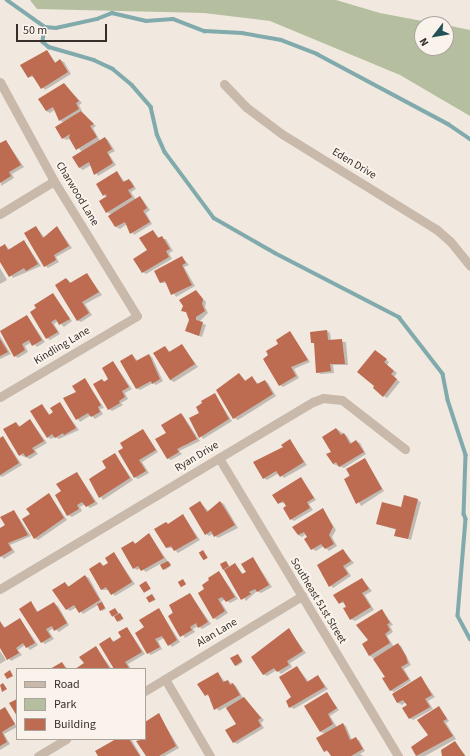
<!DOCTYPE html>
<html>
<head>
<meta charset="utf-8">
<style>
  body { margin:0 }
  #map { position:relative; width:470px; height:756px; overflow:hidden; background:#f1e9df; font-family:"Source Sans 3",sans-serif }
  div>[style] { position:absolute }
  .green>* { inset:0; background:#b5bfa0 }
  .shadow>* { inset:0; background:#0003 }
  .stream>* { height:3.5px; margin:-1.75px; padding:0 1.75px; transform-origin:1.75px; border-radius:1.75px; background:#80aaac }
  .building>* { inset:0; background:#bd6b51; transform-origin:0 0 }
  .street>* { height:9px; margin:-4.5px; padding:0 4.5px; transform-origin:4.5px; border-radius:4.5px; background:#c9b9ab }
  span { translate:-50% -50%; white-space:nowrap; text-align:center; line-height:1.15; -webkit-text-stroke:4px #f9f3eb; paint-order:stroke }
  .street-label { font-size:11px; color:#372e2a }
  .legend { position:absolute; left:16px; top:668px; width:130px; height:72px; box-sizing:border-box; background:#f9f3eb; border:1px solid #aba49e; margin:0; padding:5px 7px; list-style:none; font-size:12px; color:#372e2a }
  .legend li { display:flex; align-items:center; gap:8px; height:20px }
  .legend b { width:20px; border:1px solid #aba49e }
  .north { position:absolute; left:414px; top:16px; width:40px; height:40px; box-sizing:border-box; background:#f9f3eb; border:1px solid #aba49e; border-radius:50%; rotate:239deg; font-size:11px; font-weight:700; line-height:16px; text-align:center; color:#372e2a }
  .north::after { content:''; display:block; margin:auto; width:14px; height:18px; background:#225256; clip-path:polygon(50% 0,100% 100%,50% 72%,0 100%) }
  .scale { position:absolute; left:16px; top:24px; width:91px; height:18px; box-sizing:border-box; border:2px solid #372e2a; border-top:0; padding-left:5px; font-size:12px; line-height:14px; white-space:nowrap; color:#372e2a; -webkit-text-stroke:3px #f9f3eb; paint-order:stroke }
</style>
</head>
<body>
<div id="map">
  <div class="green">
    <div style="clip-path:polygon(30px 0,336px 0,380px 13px,438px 24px,422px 24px,422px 48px,446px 48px,446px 25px,470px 30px,470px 116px,400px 75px,270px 21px,204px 13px,37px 9px)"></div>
  </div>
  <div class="shadow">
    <div style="clip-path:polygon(47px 51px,56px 63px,60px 60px,64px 62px,71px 74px,45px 90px,35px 77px,28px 77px)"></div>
    <div style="clip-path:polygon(64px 84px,82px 103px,79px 105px,82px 111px,80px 112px,96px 126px,93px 128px,100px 141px,105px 138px,108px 140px,115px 151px,109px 154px,116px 165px,98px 176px,91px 165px,83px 170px,80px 168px,73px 157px,82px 152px,70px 138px,67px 140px,63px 138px,64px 123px,60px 120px,56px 109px,50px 113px,46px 111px,39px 99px)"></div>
    <div style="clip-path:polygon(6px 141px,24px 167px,12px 174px,14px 178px,1px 186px,0 144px)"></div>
    <div style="clip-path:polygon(117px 172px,125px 182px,129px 180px,132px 182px,136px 189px,131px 192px,136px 200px,140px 198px,143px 200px,150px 210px,146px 213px,152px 224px,134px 235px,127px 224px,120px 229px,116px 227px,110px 216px,112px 215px,107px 212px,107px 197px,103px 195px)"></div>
    <div style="clip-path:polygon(36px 227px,45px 238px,58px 228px,72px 248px,56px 257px,59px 262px,48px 268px,45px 266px)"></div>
    <div style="clip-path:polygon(153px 231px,160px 239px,166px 239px,173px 251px,169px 253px,172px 259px,146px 274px,143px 272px)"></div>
    <div style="clip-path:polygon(24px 241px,41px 266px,13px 278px,0 260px,0 249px,5px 245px,10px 250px)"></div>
    <div style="clip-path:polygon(182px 257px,189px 265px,184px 267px,195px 286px,176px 297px,167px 283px,161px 283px)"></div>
    <div style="clip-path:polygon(0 268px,7px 280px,0 284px)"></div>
    <div style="clip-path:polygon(87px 274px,102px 295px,85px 304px,92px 315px,81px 322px,77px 320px,67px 279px,71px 283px)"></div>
    <div style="clip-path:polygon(196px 291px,206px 302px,205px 307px,208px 313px,199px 322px,206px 325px,202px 337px,187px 331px,190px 320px,187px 313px,182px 310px)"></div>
    <div style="clip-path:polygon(53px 294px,72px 321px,64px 327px,58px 321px,54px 324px,60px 334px,50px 340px,47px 338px)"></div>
    <div style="clip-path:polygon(27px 316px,45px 342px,37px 347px,32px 342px,25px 346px,28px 352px,18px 358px,15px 356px)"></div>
    <div style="clip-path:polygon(327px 331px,330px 333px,331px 341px,346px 342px,348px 365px,333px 365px,334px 373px,321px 374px,317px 372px,315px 344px,312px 342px)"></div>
    <div style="clip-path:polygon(290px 332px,310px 362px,294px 369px,299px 378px,283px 387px,280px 385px,280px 344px)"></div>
    <div style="clip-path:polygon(0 336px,11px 354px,0 359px)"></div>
    <div style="clip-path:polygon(182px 345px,198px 367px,174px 382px,170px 380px,165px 347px,170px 352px)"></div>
    <div style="clip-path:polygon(379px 353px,389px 362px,387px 365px,397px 373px,394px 377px,400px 382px,387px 398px,384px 396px)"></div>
    <div style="clip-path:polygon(132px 355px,138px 361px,149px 355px,152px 357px,163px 381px,156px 385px,153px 383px,140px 390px,136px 388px)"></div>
    <div style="clip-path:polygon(113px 362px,132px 389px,125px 393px,128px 399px,121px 403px,123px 405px,112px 411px,109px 409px,102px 380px,106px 382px,110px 380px)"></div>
    <div style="clip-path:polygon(239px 374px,246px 381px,252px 377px,259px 385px,265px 381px,268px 383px,276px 396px,238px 420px,234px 418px)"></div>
    <div style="clip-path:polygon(85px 380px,104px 408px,100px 409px,103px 414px,95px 419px,91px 415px,80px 422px,64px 398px,77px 392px)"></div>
    <div style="clip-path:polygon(215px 395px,232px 421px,203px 439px,190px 419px,200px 413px)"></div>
    <div style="clip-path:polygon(60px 404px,79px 430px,59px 439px,55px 437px,51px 439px,47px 437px,42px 405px,50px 415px)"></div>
    <div style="clip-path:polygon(182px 414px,200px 441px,179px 451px,182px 454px,171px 460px,167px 458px)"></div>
    <div style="clip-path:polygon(30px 420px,47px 443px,35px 450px,38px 454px,30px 459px,20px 455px,16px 423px,21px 427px)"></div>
    <div style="clip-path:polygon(337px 429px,347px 436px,352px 444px,356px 441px,360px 443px,366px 454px,344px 468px,333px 464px,332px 452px)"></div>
    <div style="clip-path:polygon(143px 430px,158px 452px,142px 462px,149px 473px,138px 479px,135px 477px,125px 448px)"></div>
    <div style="clip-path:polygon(3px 437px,22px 465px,2px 477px,0 476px,0 439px)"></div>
    <div style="clip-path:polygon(290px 441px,307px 465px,284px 478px,279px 473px,267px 480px,264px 478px)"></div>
    <div style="clip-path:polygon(115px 455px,133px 480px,103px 500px,90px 479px,108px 468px)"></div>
    <div style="clip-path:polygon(365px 459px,384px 491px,361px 506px,345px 479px)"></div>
    <div style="clip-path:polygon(77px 473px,98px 504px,90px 508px,85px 504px,80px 507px,82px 511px,72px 517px,68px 515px,62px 492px)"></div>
    <div style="clip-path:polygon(301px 478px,316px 500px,309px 504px,313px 510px,294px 521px,291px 519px,285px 503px,279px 503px)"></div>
    <div style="clip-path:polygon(49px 494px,67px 520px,38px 540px,34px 538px,31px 515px)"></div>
    <div style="clip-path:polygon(417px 500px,421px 502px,411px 540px,396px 535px,397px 530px,377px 524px)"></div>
    <div style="clip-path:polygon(200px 502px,209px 512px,220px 502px,224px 504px,238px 528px,218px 538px,213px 534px,209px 536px,206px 534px)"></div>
    <div style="clip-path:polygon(323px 509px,336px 530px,332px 537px,337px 546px,329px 551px,324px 546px,316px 551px,312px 549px,306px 534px,302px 537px,298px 535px)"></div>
    <div style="clip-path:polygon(14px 511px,31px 536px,10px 545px,15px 552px,4px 559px,0 555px,0 529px,6px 525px)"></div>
    <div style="clip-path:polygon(183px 515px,200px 540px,178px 553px,173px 548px,166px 548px,166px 523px,169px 525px)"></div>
    <div style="clip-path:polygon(149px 534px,171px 566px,165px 570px,160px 564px,146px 572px,141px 568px,137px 570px,134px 568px,133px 542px,137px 544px)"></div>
    <div style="clip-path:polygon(343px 550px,354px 563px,346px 568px,351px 576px,333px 588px,322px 575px)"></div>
    <div style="clip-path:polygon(114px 553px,135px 584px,115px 596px,109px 590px,102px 590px,90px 569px,100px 563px,104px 566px,109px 563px)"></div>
    <div style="clip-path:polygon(253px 558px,272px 587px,261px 593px,257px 591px,246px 601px,223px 569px,226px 562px,230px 568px,235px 564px,243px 574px,247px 572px)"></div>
    <div style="clip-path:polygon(219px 572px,238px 599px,230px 603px,225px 599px,221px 602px,228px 613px,217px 620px,214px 618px,206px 589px)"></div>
    <div style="clip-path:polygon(85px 576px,89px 578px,106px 609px,102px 611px,98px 605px,83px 614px,77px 607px,70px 611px,67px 609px,65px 583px,70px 587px)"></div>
    <div style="clip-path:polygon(362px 579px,372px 591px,365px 595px,374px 610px,355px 621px,351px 619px,345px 603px,339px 603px)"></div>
    <div style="clip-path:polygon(190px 594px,211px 624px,202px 629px,198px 626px,193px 629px,195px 632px,185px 638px,169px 616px)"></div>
    <div style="clip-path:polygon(152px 595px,156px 600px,151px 602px,150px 602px)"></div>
    <div style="clip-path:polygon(31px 603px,39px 613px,54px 604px,58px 606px,69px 625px,59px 632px,54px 628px,49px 631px,54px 639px,45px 644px,42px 642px)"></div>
    <div style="clip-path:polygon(159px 609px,180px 642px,172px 647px,164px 638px,158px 641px,162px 649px,151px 655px,148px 653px,145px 628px)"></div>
    <div style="clip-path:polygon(116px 610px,124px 619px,119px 622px,113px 615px)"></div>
    <div style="clip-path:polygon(382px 610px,393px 625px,390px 626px,393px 632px,387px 636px,394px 647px,398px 644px,401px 646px,411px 665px,404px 669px,411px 681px,394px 692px,390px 690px,386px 677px,375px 659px,370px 656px,363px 645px,370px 641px)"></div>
    <div style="clip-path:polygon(20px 619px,38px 645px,30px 650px,25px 645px,18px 650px,22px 655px,11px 661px,0 646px,0 622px,6px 628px)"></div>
    <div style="clip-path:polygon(127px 628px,145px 654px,128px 664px,131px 669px,115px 669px,100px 644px,110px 638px,115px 642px,123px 637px)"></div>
    <div style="clip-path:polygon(289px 630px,306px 653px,290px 663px,292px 667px,281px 674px,277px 670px,267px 676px,263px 674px)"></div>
    <div style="clip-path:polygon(96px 648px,112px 669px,77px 669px,85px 664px)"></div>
    <div style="clip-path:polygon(0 651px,6px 660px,0 664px)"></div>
    <div style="clip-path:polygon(238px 655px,243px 662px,237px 666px,235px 665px)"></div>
    <div style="clip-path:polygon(62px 663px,68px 669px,52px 669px)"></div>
    <div style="clip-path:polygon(297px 667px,309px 682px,318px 676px,328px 689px,294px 709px,290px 707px)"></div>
    <div style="clip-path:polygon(218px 673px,225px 682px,228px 681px,236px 686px,243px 698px,264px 720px,261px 723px,264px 728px,237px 744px,234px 742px,237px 724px,226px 707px,219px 711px,210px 701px,210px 697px,206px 695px)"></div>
    <div style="clip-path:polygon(421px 678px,435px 697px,428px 701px,433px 709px,413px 720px,410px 718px,406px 702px,402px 705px,398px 703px,393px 694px)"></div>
    <div style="clip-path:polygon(327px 694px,339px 710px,330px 716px,337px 727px,343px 724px,346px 726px,352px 740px,359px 740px,365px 751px,360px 754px,363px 756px,332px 756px,330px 752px,324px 751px,325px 734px,321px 732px)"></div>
    <div style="clip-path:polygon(439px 707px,449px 721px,446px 723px,456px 739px,425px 756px,417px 756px,412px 747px,430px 735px)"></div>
    <div style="clip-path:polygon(5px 708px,17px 727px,4px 734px,10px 744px,0 750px,0 712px)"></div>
    <div style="clip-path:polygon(159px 715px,179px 748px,165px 756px,147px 756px,137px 741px,145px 739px,145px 723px)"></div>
    <div style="clip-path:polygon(117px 739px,131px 739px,141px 756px,99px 756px)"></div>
    <div style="clip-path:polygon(455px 742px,466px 756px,443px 756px)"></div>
  </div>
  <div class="stream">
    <div style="left:7px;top:0;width:47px;rotate:35.4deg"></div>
    <div style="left:45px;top:27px;width:11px;rotate:5deg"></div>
    <div style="left:56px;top:28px;width:42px;rotate:-12.4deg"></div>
    <div style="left:97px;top:19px;width:16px;rotate:-22deg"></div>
    <div style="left:112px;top:13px;width:35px;rotate:13deg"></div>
    <div style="left:146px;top:21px;width:27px;rotate:-4deg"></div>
    <div style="left:173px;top:19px;width:34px;rotate:21deg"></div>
    <div style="left:205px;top:31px;width:37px;rotate:3deg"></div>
    <div style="left:242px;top:33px;width:40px;rotate:10deg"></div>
    <div style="left:281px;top:40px;width:39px;rotate:21deg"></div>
    <div style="left:317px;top:54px;width:149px;rotate:28.1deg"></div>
    <div style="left:448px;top:124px;width:27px;rotate:34deg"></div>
    <div style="left:45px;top:27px;width:15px;rotate:98deg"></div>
    <div style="left:43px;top:42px;width:8px;rotate:40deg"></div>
    <div style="left:49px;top:47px;width:47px;rotate:16.1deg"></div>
    <div style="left:94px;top:60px;width:21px;rotate:25deg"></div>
    <div style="left:113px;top:69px;width:25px;rotate:40deg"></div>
    <div style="left:132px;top:85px;width:29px;rotate:49deg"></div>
    <div style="left:151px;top:107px;width:28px;rotate:77deg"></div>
    <div style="left:157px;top:134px;width:20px;rotate:66deg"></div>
    <div style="left:165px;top:152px;width:82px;rotate:53.4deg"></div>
    <div style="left:214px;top:218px;width:70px;rotate:29.8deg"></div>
    <div style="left:275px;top:253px;width:140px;rotate:27.3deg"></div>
    <div style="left:399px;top:317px;width:72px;rotate:52.3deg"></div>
    <div style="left:443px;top:374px;width:26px;rotate:79deg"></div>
    <div style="left:448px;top:400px;width:58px;rotate:71.9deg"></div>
    <div style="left:466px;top:455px;width:59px;rotate:91.9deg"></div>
    <div style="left:464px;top:514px;width:5px;rotate:68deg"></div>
    <div style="left:466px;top:519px;width:97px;rotate:94.7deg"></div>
    <div style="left:458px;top:616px;width:26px;rotate:62deg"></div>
  </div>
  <div class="building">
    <div style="clip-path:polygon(47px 50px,55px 63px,60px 59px,68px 72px,41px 89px,32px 75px,28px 78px,20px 65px)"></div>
    <div style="clip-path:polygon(64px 83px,79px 101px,76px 103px,79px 109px,59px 121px,53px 107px,46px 111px,38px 99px)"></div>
    <div style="clip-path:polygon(81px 111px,94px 124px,90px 126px,97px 137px,76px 150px,69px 138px,70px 134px,62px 139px,55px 127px)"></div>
    <div style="clip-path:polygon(105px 137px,112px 149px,107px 152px,113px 163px,94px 175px,89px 162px,79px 168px,72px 157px)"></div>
    <div style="clip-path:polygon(6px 140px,21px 165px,9px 172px,11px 176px,0 183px,0 143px)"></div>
    <div style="clip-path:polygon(117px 171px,123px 182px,129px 179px,134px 187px,128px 190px,132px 197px,106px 213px,99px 201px,107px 196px,105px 194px,103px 196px,96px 184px)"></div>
    <div style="clip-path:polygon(140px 196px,147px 208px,143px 211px,150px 222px,130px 234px,125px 222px,115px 227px,108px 216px)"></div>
    <div style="clip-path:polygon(36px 226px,43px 238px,57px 226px,69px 246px,54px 255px,56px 260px,44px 267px,24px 233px)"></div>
    <div style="clip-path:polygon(153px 230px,158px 238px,162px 236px,170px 249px,166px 251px,169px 257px,142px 273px,133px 259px,147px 250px,139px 238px)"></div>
    <div style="clip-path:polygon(24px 240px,38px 264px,26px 271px,24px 268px,9px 277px,0 262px,0 247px,5px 244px,8px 250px)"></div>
    <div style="clip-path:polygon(182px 256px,186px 263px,182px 265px,192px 285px,171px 295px,165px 281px,160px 283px,154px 271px)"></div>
    <div style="clip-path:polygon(87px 273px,99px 292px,82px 302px,89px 313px,77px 321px,55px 285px,66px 278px,70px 283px)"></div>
    <div style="clip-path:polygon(196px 290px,203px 299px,202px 304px,205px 311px,196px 317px,196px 320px,203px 322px,199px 336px,185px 331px,189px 320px,186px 312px,181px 311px,183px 306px,179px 300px)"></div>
    <div style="clip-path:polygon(53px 293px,70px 319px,59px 325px,56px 319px,51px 322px,58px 332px,46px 339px,30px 312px,36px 308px,34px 305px)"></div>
    <div style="clip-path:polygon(27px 315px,42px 340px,32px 346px,29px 340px,22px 344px,25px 350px,14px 357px,0 331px)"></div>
    <div style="clip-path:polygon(327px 330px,328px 340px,342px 339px,345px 364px,330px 364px,331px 371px,316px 373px,314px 343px,311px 343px,310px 332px)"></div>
    <div style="clip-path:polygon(290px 331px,308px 360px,291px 367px,296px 376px,279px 386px,263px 359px,268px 355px,266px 351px,278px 344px,276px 340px)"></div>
    <div style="clip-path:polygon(0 339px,8px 352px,0 356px)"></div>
    <div style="clip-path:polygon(182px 344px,195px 364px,170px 380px,153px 353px,165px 346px,169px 352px)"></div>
    <div style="clip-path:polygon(375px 350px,387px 359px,384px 362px,394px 371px,391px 374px,397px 379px,383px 397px,373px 388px,374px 386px,357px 372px)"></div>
    <div style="clip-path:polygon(132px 354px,136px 361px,149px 354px,160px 379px,152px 384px,151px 381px,136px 389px,120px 361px)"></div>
    <div style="clip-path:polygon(113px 361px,129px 387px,122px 391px,125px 397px,119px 401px,120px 403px,108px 410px,93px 384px,102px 379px,104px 382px,108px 379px,102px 368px)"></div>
    <div style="clip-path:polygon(239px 373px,245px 381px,252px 376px,257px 384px,265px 380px,273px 394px,233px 419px,216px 390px)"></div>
    <div style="clip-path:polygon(85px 378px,101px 405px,98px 407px,100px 412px,91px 417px,88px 413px,76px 420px,63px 398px,76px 392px,72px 386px)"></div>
    <div style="clip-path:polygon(215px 393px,229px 419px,199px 438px,189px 418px,199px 413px,196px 407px,202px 403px,201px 401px)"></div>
    <div style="clip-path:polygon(60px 402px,76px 428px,64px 435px,63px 433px,55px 438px,52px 434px,47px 438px,30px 411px,42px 404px,49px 415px,53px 412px,50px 408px)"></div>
    <div style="clip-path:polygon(181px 413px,197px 439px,177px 449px,179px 452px,167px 459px,155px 439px,166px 433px,161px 425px)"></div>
    <div style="clip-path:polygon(30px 419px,44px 441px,32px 448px,35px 452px,26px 457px,23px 453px,19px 456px,3px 429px,16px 422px,19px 427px)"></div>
    <div style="clip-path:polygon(336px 428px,341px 435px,344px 433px,350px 444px,356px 440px,364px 452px,339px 467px,336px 462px,333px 464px,326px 454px,331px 452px,322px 437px)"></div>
    <div style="clip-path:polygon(143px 429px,156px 450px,139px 460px,146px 471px,134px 478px,118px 451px,123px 448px,120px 443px)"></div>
    <div style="clip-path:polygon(3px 436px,19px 463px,0 475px,0 438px)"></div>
    <div style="clip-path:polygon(290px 439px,304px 462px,280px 477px,276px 471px,263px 479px,253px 462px,283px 447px,281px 445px)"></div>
    <div style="clip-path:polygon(115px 453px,130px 478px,99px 498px,89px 479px,106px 468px,102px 461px)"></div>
    <div style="clip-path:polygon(365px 458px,382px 489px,356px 504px,344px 479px,350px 476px,346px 469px)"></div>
    <div style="clip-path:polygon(77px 472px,95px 502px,86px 507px,82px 502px,77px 505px,79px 509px,67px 516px,55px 495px,61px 491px,56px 484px)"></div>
    <div style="clip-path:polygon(301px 477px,314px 498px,307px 502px,310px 508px,290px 520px,283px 508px,286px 506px,283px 501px,278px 504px,272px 495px)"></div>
    <div style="clip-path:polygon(49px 493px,64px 518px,34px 539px,22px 519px,30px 514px,26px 509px)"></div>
    <div style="clip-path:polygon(404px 495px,418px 499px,408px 539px,394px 536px,396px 529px,376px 524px,382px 502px,401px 507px)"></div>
    <div style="clip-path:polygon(200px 501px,207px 512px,220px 501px,235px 525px,214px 537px,211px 531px,205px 535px,189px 508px)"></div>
    <div style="clip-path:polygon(323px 508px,333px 527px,329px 535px,334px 544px,325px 549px,321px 544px,311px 550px,304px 539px,307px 537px,304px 532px,298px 535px,292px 527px)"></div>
    <div style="clip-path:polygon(14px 510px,28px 535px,8px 543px,12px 550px,0 557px,0 528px,5px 525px,0 517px)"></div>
    <div style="clip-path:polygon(183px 514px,197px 538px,174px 551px,171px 546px,166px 548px,154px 529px,166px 522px,168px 524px)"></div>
    <div style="clip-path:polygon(149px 533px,164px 558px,141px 571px,138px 566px,133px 569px,121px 548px,133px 541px,135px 544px)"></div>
    <div style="clip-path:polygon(343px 549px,351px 561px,343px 566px,348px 574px,329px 587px,317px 565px)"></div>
    <div style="left:203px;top:550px;width:9px;height:5px;rotate:58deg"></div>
    <div style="clip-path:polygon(114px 552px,132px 582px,111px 595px,106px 587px,101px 590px,89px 569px,100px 562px,103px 566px,108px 563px,105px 558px)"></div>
    <div style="clip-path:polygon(253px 557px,269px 585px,257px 592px,255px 589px,249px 592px,251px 594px,241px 600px,224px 570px,235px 563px,242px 574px,246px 572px,241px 564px)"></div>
    <div style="clip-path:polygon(168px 561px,171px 565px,163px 570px,160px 565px)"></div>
    <div style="clip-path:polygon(226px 561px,229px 566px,223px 570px,220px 564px)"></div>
    <div style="clip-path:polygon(219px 571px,235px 597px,226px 602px,222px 597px,218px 599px,225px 611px,213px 619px,198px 593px,204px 589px,202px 585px,209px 580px,208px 578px)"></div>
    <div style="clip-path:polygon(85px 575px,100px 600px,79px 613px,74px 605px,66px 610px,52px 590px,65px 582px,68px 587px)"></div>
    <div style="clip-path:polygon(362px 578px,369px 589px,362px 593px,371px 607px,350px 620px,343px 608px,346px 607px,343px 601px,339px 604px,333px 595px)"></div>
    <div style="left:183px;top:579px;width:6px;height:6px;rotate:59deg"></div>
    <div style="left:146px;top:581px;width:9px;height:8px;rotate:58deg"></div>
    <div style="clip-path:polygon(190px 593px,208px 622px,198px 628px,196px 623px,190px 627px,192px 630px,180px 637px,168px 616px,173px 613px,169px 605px)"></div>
    <div style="left:152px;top:594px;width:6px;height:7px;rotate:59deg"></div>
    <div style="clip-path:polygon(31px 601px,37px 612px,54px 602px,67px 623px,54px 631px,52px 626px,46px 629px,51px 637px,41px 643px,19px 609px)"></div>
    <div style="clip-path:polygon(102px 602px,105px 608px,100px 611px,97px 604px)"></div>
    <div style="left:115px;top:608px;width:6px;height:7px;rotate:59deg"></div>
    <div style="clip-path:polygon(159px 608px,177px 640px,168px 646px,162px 636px,155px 639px,160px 647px,147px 654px,135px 633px,144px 627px,139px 620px)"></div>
    <div style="clip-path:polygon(382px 609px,390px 623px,387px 624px,390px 630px,385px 634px,390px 643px,369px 656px,362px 644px,368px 640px,356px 625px)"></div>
    <div style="left:120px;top:613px;width:6px;height:7px;rotate:59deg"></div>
    <div style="clip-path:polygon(20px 618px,35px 643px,26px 648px,23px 643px,16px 648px,19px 653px,7px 660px,0 648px,0 621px,4px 628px)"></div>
    <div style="clip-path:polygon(127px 627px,142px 652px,125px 662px,129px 668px,114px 669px,99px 644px,110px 637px,113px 642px,121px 637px,118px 632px)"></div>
    <div style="clip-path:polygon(289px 628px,303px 651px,287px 661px,289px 665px,277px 672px,274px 668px,263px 675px,251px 657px)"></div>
    <div style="clip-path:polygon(398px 643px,406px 656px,408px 663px,401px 667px,409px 679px,390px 691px,382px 678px,385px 677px,373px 659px)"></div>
    <div style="clip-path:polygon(96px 646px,110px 669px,75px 669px,84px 663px,79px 657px)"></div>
    <div style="clip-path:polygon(238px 654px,242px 661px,235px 666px,230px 658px)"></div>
    <div style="clip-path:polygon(62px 662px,66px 669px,50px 669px)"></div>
    <div style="clip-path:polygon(297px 666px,307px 682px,318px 675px,325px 687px,289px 708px,286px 701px,291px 697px,279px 677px)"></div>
    <div style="clip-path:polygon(10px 670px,13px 676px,7px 679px,4px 674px)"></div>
    <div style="clip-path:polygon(218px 672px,223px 682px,228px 680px,230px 685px,233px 683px,240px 695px,214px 710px,208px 694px,205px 696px,197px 684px)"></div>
    <div style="clip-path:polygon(421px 676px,432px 695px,425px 699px,430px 707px,409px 719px,402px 708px,407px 705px,403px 700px,397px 703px,392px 694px)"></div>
    <div style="clip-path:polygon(3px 683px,7px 689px,2px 692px,0 685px)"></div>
    <div style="clip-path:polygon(327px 692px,337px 708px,328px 714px,333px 724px,320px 732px,304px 706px)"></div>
    <div style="clip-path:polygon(244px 697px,261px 718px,258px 720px,261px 726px,233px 743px,225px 730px,236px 724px,226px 708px)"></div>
    <div style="clip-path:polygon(17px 699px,17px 716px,9px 703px)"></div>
    <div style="clip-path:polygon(439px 706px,447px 719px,443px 721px,453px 736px,416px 756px,411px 747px,428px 735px,417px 720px)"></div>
    <div style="clip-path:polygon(5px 707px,15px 724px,2px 732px,7px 742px,0 746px,0 710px)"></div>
    <div style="clip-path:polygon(159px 713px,176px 746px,159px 756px,146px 756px,136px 741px,145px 739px,145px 722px)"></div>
    <div style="clip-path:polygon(343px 723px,350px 740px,356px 737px,363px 749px,351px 756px,331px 756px,327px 750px,324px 752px,316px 738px)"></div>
    <div style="clip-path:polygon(116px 739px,129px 739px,140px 756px,98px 756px,95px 751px)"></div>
    <div style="clip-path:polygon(455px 741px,465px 756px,442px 756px,441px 750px)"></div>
  </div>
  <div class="street">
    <div style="left:0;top:82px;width:113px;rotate:61.4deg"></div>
    <div style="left:54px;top:181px;width:158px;rotate:58.4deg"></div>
    <div style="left:137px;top:316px;width:159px;rotate:149.4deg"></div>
    <div style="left:224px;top:84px;width:32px;rotate:46deg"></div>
    <div style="left:246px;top:107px;width:45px;rotate:36.9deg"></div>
    <div style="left:282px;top:134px;width:181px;rotate:31.7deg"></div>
    <div style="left:436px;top:229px;width:18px;rotate:41deg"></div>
    <div style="left:450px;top:241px;width:32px;rotate:51deg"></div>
    <div style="left:0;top:214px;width:63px;rotate:-31.4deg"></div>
    <div style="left:219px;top:458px;width:348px;rotate:59deg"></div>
    <div style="left:0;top:589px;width:365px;rotate:-30.9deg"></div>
    <div style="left:313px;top:402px;width:11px;rotate:-22deg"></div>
    <div style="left:323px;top:398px;width:19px;rotate:6deg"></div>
    <div style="left:342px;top:400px;width:80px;rotate:37.9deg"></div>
    <div style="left:165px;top:679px;width:89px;rotate:59.7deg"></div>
    <div style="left:145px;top:691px;width:184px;rotate:-31.2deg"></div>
    <div style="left:38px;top:756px;width:33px;rotate:-31deg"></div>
  </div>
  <div class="street-label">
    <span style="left:354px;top:164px;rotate:31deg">Eden Drive</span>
    <span style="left:77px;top:194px;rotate:59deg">Charwood Lane</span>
    <span style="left:62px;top:346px;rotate:-31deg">Kindling Lane</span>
    <span style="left:197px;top:457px;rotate:-31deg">Ryan Drive</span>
    <span style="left:318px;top:601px;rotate:59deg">Southeast 51st Street</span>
    <span style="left:217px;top:633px;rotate:-31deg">Alan Lane</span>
  </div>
  <ul class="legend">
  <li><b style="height:5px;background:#c9b9ab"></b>Road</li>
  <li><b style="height:11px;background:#b5bfa0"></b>Park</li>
  <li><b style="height:11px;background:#bd6b51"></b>Building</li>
  </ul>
  <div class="north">N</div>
  <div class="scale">50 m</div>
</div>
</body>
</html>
